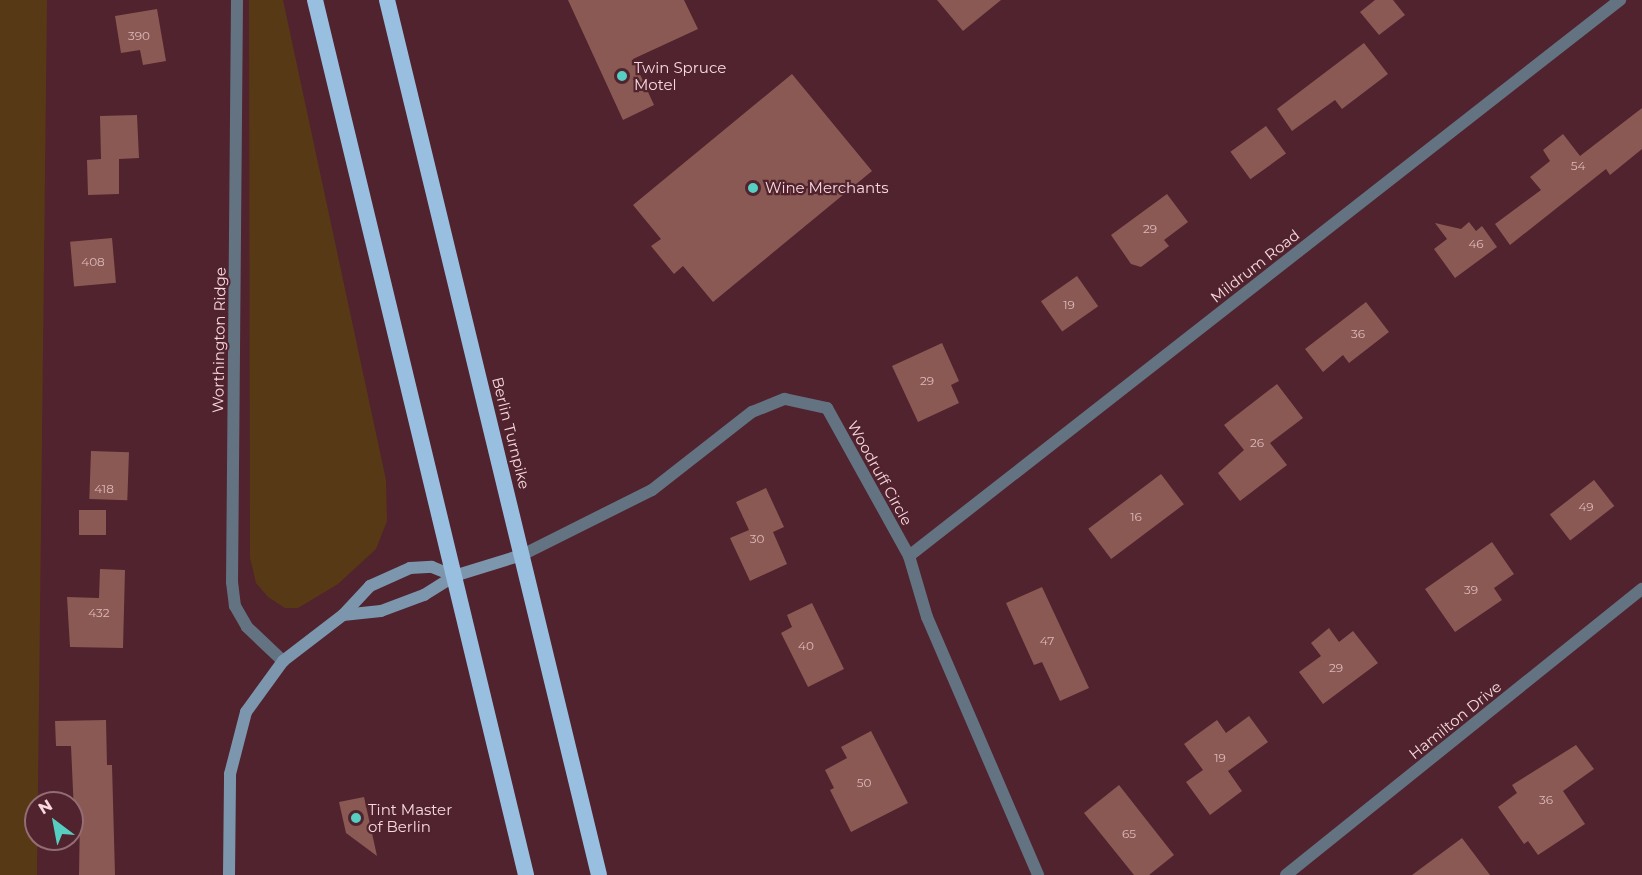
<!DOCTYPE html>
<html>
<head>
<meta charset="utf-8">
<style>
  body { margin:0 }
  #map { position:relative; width:1642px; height:875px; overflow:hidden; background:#50232e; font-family:Montserrat,sans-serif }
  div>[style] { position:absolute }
  .green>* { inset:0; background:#583916 }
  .building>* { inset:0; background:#8b5953; transform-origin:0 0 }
  .minor>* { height:12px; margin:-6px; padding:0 6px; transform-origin:6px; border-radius:6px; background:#637382 }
  .secondary>* { height:12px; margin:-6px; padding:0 6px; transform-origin:6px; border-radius:6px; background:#7c96ae }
  .trunk>* { height:16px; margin:-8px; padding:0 8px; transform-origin:8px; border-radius:8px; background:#98bee0 }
  .dots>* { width:16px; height:16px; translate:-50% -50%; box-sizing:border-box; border:3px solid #50232e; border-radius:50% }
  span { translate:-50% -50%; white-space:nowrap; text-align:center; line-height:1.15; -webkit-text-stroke:4.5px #50232e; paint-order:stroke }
  .number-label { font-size:12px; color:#dcb9bb }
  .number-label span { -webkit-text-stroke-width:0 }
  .poi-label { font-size:15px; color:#f7d9de }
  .left { translate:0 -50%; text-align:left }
  .street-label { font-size:15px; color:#f7d9de }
  .north { position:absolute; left:24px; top:791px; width:60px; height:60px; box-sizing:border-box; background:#50232e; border:2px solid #936c74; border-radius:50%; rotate:328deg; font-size:16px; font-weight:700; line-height:24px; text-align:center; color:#f7d9de }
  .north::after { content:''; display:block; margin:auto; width:21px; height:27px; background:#57cec2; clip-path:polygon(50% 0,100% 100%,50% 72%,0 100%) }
</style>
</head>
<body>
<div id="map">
  <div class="green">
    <div style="clip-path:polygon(0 0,47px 0,37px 875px,0 875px)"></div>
    <div style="clip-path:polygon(249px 0,283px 0,386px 480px,387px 521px,376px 549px,338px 584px,298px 608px,285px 608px,268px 597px,256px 583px,250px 558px)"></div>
  </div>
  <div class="building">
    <div style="clip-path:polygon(568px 0,684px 0,698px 29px,633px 59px,654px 105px,623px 120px)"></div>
    <div style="clip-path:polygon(937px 0,1001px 0,963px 31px)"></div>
    <div style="clip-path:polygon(1375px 0,1393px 0,1405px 15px,1379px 35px,1360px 12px)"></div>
    <div style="clip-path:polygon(157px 9px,166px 61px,143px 65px,140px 50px,121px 53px,115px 16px)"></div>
    <div style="clip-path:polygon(1364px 43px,1388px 74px,1342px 109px,1335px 100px,1292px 131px,1277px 109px)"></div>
    <div style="clip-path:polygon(792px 74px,872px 171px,713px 302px,683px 266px,674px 274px,651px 246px,661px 239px,633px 205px)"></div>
    <div style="clip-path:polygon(1642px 108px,1642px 149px,1610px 175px,1606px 169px,1510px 245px,1495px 224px,1541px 190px,1530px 177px,1550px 161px,1543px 150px,1563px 134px,1580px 156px)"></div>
    <div style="clip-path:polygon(137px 115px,139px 158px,119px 159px,119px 194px,88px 195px,87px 160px,101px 159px,100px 116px)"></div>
    <div style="left:1266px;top:126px;width:34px;height:44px;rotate:54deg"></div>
    <div style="clip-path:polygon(1167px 194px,1188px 222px,1164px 240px,1169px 246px,1141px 267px,1131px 264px,1111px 235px)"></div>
    <div style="clip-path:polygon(1469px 222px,1476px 231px,1482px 226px,1497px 247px,1455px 278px,1434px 249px,1447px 239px,1435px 223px,1461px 229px)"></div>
    <div style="left:112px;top:238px;width:45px;height:42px;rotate:85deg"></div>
    <div style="left:1077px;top:276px;width:37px;height:44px;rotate:55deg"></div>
    <div style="clip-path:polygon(1366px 302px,1389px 332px,1349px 363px,1343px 355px,1323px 372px,1305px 349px)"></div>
    <div style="clip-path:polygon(942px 343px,959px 381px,951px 385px,959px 403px,918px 422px,892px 366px)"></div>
    <div style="clip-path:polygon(1277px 384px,1303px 418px,1270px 443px,1287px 465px,1240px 501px,1218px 473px,1244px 450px,1224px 425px)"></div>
    <div style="left:91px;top:451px;width:38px;height:48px;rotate:2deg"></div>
    <div style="left:1161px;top:474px;width:38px;height:91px;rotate:53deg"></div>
    <div style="left:1594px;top:480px;width:33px;height:56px;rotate:52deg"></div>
    <div style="clip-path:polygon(766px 488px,784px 527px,773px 532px,787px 564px,750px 581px,730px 538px,749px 530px,736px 502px)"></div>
    <div style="left:79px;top:510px;width:27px;height:25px"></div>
    <div style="clip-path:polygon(1492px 542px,1514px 574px,1494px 588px,1502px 600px,1455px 632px,1425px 589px)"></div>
    <div style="clip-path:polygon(100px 569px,125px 570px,123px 648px,70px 647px,67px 597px,99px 598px)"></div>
    <div style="clip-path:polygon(1042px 587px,1089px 688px,1060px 701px,1042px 662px,1034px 665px,1006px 603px)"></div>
    <div style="clip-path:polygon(812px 603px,844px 669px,808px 687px,781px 633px,792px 627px,787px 615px)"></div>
    <div style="clip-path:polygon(1329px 628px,1339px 642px,1353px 631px,1378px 663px,1323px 704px,1299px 672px,1321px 656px,1311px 643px)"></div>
    <div style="clip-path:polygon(1249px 716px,1268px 742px,1228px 771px,1242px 791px,1210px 815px,1186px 782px,1203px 770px,1184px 744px,1217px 720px,1226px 733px)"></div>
    <div style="clip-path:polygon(106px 720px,107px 765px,112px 765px,115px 875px,79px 875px,80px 813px,74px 813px,71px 746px,56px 746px,55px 721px)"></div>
    <div style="clip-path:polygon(871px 731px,908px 803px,851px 832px,830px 790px,834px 788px,825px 770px,847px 758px,841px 747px)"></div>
    <div style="clip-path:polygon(1576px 745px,1594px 769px,1563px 791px,1585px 824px,1538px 855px,1528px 841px,1524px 844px,1498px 807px,1517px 793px,1512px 785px)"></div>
    <div style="clip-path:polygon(1119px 785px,1174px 855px,1149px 875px,1134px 875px,1084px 813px)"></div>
    <div style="clip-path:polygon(364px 797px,377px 856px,346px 833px,339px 802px)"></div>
    <div style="clip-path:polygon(1462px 838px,1490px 875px,1412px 875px)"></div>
  </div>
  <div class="minor">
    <div style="left:237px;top:0;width:582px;rotate:90.49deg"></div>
    <div style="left:232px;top:582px;width:24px;rotate:83deg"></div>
    <div style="left:235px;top:606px;width:24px;rotate:60deg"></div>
    <div style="left:247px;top:627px;width:50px;rotate:43.4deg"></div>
    <div style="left:522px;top:555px;width:145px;rotate:-26.6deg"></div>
    <div style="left:652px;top:490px;width:127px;rotate:-38deg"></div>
    <div style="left:752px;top:412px;width:35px;rotate:-22deg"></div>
    <div style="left:785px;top:399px;width:43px;rotate:12.1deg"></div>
    <div style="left:827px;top:408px;width:169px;rotate:61deg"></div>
    <div style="left:909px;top:556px;width:64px;rotate:73.6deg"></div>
    <div style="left:927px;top:617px;width:281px;rotate:66.7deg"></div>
    <div style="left:909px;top:556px;width:903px;rotate:-38.03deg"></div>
    <div style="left:1286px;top:875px;width:457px;rotate:-38.8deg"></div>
  </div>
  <div class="secondary">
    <div style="left:343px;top:615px;width:38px;rotate:-6deg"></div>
    <div style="left:381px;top:611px;width:46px;rotate:-20.4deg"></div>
    <div style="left:424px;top:595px;width:36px;rotate:-32deg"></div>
    <div style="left:454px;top:576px;width:71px;rotate:-17.2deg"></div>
    <div style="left:229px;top:875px;width:101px;rotate:-89.4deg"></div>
    <div style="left:230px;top:774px;width:64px;rotate:-75.5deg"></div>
    <div style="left:246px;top:712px;width:63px;rotate:-54deg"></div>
    <div style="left:283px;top:661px;width:76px;rotate:-37.5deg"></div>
    <div style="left:343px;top:615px;width:40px;rotate:-47deg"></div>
    <div style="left:370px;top:586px;width:44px;rotate:-24.2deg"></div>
    <div style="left:410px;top:568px;width:22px;rotate:-3deg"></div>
    <div style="left:432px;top:567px;width:24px;rotate:22deg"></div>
  </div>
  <div class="trunk">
    <div style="left:315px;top:0;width:900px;rotate:76.44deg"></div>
    <div style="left:387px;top:0;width:900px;rotate:76.38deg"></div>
  </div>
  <div class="dots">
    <div style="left:622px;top:76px;background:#57cec2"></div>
    <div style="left:753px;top:188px;background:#57cec2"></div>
    <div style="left:356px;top:818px;background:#57cec2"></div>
  </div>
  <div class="number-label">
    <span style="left:139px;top:36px">390</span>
    <span style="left:1578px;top:166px">54</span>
    <span style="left:1150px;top:229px">29</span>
    <span style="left:1476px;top:244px">46</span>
    <span style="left:93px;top:262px">408</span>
    <span style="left:1069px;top:305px">19</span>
    <span style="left:1358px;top:334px">36</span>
    <span style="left:927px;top:381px">29</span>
    <span style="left:1257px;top:443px">26</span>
    <span style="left:104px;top:489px">418</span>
    <span style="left:1586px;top:507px">49</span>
    <span style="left:1136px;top:517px">16</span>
    <span style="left:757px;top:539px">30</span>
    <span style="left:1471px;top:590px">39</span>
    <span style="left:99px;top:613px">432</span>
    <span style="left:1047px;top:641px">47</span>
    <span style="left:806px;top:646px">40</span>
    <span style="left:1336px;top:668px">29</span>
    <span style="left:1220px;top:758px">19</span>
    <span style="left:864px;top:783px">50</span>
    <span style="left:1546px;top:800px">36</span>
    <span style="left:1129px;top:834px">65</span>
  </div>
  <div class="poi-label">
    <span class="left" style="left:634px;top:76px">Twin Spruce<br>Motel</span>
    <span class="left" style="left:765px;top:188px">Wine Merchants</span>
    <span class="left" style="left:368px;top:818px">Tint Master<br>of Berlin</span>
  </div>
  <div class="street-label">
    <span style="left:1255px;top:266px;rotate:-38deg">Mildrum Road</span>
    <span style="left:219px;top:340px;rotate:-89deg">Worthington Ridge</span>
    <span style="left:511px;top:433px;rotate:76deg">Berlin Turnpike</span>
    <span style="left:880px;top:473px;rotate:61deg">Woodruff Circle</span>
    <span style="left:1455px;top:720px;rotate:-39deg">Hamilton Drive</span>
  </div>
  <div class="north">N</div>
</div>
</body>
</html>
